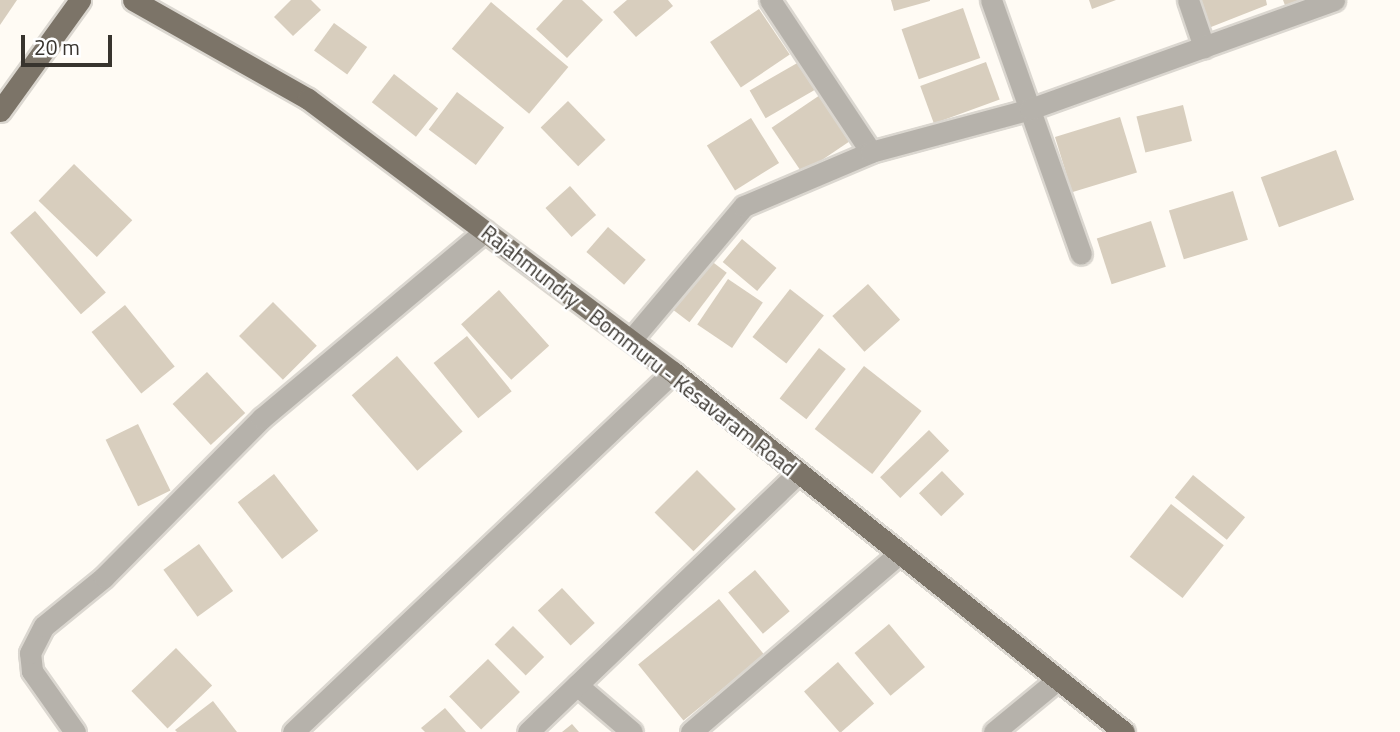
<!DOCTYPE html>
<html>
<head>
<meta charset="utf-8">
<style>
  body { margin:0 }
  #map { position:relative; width:1400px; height:732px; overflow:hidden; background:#fffbf4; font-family:"Titillium Web",sans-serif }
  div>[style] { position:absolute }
  .building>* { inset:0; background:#d8cebe; transform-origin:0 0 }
  .roads { filter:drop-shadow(2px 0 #dbd7d0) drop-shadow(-2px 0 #dbd7d0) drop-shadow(0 2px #dbd7d0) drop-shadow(0 -2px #dbd7d0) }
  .street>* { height:21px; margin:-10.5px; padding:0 10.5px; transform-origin:10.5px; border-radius:10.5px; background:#b6b2ab }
  .primary>* { height:21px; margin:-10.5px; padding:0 10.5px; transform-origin:10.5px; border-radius:10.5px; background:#7c7468 }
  span { translate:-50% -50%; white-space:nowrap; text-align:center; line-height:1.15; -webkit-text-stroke:5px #fff; paint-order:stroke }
  .street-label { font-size:21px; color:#38342e }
  .scale { position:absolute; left:21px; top:35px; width:91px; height:32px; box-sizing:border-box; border:4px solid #38342e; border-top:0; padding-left:9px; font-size:21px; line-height:24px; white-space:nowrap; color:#38342e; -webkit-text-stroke:5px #fff; paint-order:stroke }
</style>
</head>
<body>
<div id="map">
  <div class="building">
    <div style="clip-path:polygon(0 0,17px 0,0 25px)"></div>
    <div style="clip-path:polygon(291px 0,311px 0,321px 10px,293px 36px,274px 17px)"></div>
    <div style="clip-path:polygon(563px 0,582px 0,603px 20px,567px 58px,536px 29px)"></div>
    <div style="clip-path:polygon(627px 0,668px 0,673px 6px,636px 37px,613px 12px)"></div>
    <div style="clip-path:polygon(891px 0,930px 0,930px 1px,894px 11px)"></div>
    <div style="clip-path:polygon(1089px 0,1116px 0,1092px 9px)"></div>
    <div style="clip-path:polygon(1195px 0,1266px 0,1267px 5px,1206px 29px)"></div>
    <div style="clip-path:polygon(1283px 0,1304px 0,1286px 8px)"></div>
    <div style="left:491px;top:2px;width:101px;height:61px;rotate:40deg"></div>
    <div style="left:963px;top:8px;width:53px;height:65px;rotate:71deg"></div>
    <div style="left:759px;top:9px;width:55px;height:59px;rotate:56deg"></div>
    <div style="left:334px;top:23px;width:41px;height:34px;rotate:36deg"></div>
    <div style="left:799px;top:62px;width:32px;height:57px;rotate:60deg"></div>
    <div style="left:986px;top:62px;width:40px;height:70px;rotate:70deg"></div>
    <div style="left:394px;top:74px;width:56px;height:36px;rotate:38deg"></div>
    <div style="left:457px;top:92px;width:59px;height:47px;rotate:37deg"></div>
    <div style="left:823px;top:93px;width:55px;height:62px;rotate:56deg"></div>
    <div style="left:568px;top:101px;width:54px;height:38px;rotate:46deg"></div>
    <div style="left:1183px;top:105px;width:37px;height:48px;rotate:76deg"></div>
    <div style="left:1120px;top:117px;width:58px;height:68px;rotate:73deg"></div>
    <div style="left:751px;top:118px;width:53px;height:52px;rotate:58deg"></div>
    <div style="left:1336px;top:150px;width:53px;height:80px;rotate:70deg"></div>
    <div style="left:74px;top:164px;width:81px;height:51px;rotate:44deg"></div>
    <div style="left:570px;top:186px;width:39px;height:33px;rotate:48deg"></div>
    <div style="left:1233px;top:191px;width:51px;height:67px;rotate:73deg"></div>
    <div style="left:35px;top:211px;width:108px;height:33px;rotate:49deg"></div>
    <div style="left:1151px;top:221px;width:48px;height:57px;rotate:72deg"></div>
    <div style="left:608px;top:227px;width:50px;height:33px;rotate:41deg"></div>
    <div style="left:742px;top:239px;width:45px;height:30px;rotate:40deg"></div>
    <div style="left:710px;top:260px;width:21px;height:62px;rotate:37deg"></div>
    <div style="left:728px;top:279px;width:42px;height:55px;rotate:34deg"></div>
    <div style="left:868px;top:284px;width:48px;height:48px;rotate:48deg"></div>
    <div style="left:790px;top:289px;width:43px;height:61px;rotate:38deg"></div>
    <div style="left:499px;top:290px;width:75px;height:51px;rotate:48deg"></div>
    <div style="left:273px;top:302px;width:62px;height:48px;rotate:45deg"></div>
    <div style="left:125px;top:305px;width:79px;height:43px;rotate:51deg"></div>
    <div style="left:467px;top:336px;width:71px;height:43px;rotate:51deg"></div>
    <div style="left:819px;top:348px;width:34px;height:64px;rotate:38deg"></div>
    <div style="left:397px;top:356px;width:100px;height:60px;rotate:49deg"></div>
    <div style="left:864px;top:366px;width:73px;height:80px;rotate:38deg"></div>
    <div style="left:207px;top:372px;width:56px;height:47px;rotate:47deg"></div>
    <div style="left:138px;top:424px;width:74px;height:36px;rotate:64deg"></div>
    <div style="left:929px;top:430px;width:29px;height:68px;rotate:46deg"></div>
    <div style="left:697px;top:470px;width:55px;height:60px;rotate:45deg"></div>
    <div style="left:942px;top:471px;width:32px;height:32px;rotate:46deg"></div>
    <div style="left:274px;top:474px;width:72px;height:46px;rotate:52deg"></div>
    <div style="left:1193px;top:475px;width:67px;height:29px;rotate:39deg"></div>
    <div style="left:1171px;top:504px;width:67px;height:67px;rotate:38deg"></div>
    <div style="left:199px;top:544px;width:58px;height:44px;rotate:54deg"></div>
    <div style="left:755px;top:570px;width:54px;height:35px;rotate:50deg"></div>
    <div style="left:562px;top:588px;width:48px;height:33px;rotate:47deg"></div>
    <div style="left:719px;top:599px;width:72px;height:104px;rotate:51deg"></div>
    <div style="left:889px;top:624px;width:56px;height:45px;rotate:50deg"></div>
    <div style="left:513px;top:626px;width:44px;height:26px;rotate:45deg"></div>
    <div style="left:176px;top:648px;width:52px;height:62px;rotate:46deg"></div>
    <div style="left:488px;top:659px;width:46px;height:54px;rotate:46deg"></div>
    <div style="left:838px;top:662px;width:55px;height:45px;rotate:49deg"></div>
    <div style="clip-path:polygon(213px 701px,237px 732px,177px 732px,175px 730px)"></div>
    <div style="clip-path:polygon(445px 708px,466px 732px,425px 732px,421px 728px)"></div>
    <div style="clip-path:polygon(572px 724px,579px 732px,562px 732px)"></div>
  </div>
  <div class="roads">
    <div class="street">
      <div style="left:770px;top:0;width:182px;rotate:56.4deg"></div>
      <div style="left:991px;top:0;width:269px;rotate:70.5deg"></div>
      <div style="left:1188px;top:0;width:50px;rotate:71.2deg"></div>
      <div style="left:631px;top:340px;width:175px;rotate:-49.9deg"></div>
      <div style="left:744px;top:206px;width:138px;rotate:-23deg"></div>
      <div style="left:871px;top:152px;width:165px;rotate:-15.1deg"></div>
      <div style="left:1030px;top:109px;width:323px;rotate:-19.7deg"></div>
      <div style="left:577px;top:685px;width:72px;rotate:40.5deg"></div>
      <div style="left:75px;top:732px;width:75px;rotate:-125.2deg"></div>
      <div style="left:32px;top:671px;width:18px;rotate:-96deg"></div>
      <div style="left:30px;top:653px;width:30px;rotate:-63deg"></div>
      <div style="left:44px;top:626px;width:77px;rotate:-39.2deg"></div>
      <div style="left:104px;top:577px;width:224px;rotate:-45.2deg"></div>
      <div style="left:262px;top:418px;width:291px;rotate:-40deg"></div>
      <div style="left:293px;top:732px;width:523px;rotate:-43.45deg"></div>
      <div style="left:528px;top:732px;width:374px;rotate:-43.8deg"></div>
      <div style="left:691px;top:732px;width:274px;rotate:-40.6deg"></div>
      <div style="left:994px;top:732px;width:82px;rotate:-39.5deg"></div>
    </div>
    <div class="primary">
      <div style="left:133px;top:0;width:201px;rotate:29.5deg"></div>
      <div style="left:308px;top:99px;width:456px;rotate:36.8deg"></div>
      <div style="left:673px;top:372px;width:577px;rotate:38.6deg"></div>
      <div style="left:0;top:111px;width:137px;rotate:-54.2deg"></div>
    </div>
  </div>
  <div class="street-label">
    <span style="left:639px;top:350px;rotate:38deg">Rajahmundry - Bommuru - Kesavaram Road</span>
  </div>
  <div class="scale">20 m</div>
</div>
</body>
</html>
